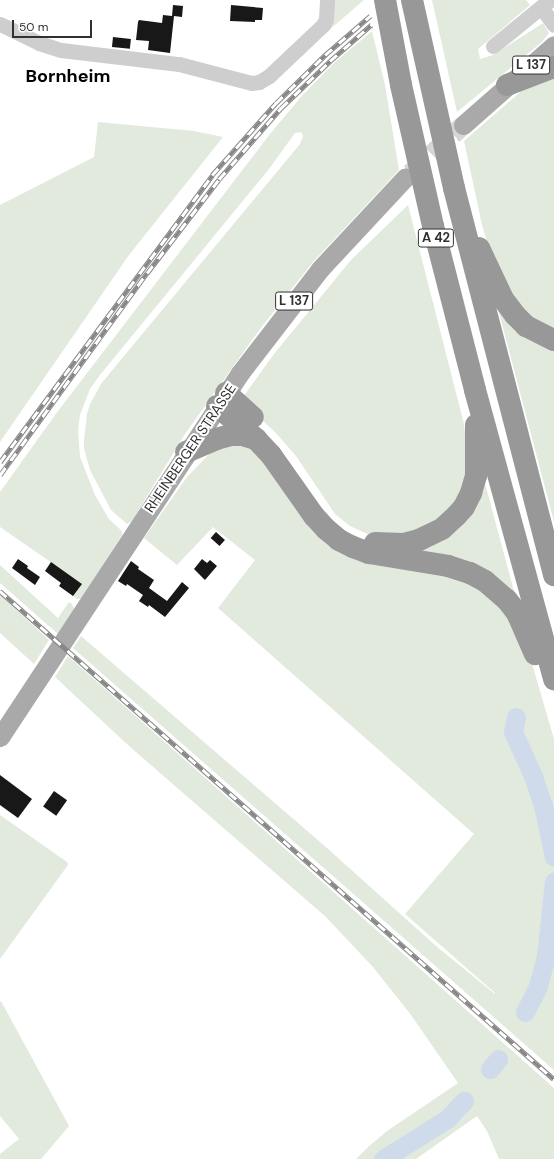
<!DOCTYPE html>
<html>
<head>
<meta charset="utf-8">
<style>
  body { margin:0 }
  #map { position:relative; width:554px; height:1159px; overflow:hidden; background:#fff; font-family:"DM Sans",sans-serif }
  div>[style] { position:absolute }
  .green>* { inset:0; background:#e2eade }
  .river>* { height:19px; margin:-9.5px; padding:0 9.5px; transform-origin:9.5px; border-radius:9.5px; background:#cfdbeb }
  .building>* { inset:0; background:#181818; transform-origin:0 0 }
  .major-tunnel>* { height:19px; margin-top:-9.5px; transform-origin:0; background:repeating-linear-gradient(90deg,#d6d6d6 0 19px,transparent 0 29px) }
  .minor>* { height:15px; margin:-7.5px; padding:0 7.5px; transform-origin:7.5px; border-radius:7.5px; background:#cecece }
  .major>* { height:19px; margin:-9.5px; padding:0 9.5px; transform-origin:9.5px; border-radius:9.5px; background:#a9a9a9 }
  .highway>* { height:22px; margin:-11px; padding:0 11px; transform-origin:11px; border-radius:11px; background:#989898 }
  .rail>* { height:4.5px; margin-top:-2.25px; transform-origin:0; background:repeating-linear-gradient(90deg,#fff 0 9px,#868686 0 18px); box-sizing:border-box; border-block:1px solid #868686 }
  span { translate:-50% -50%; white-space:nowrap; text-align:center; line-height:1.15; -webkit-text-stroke:4px #fff; paint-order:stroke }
  .shield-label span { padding:1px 3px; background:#fff; border:1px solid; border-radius:3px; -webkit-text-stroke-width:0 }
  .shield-label { font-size:13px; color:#313131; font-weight:700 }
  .street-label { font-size:14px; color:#313131 }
  .district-label { font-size:18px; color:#000; font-weight:700 }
  .scale { position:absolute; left:12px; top:20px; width:80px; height:18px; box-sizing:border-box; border:2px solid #313131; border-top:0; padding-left:5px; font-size:12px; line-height:14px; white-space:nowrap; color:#313131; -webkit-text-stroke:3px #fff; paint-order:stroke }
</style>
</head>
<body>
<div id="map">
  <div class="green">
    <div style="clip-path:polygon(327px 0,364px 0,328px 31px,323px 25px)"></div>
    <div style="clip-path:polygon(432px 0,526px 0,530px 5px,478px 49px,480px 59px,493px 55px,543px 23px,549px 33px,542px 42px,457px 112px)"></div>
    <div style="clip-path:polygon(372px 31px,385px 85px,399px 170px,313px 262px,260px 329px,185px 434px,132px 521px,127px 524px,111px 510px,90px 470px,84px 448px,84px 440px,87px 414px,90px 404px,101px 384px,119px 362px,300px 144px,303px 136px,301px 132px,295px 133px,269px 169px,100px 375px,90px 389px,80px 415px,78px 430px,80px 457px,95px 495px,109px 519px,122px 531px,122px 535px,81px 599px,77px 599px,73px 596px,81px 583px,0 527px,0 492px,58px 411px,270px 134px,300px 98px,334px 63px)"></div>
    <div style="clip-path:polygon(554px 73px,554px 334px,519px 309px,499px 283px,482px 225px,464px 141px,534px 80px)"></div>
    <div style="clip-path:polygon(98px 122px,194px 131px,223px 137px,129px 255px,0 442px,0 205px,94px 157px)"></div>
    <div style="clip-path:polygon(408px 205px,464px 424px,469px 468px,460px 500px,426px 530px,374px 537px,350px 526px,335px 514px,296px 456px,275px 432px,250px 409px,243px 397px,274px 354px,351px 260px)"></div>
    <div style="clip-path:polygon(496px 301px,554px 347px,554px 522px)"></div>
    <div style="clip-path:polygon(247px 444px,263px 455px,335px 546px,454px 575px,484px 588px,512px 617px,533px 667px,554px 739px,554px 1070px,73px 648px,81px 636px,327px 848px,436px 946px,495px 994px,495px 993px,405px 914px,474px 834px,218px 608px,255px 560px,213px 527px,177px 565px,144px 538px,187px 477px,216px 447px)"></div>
    <div style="clip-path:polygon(482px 472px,518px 606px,507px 596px,363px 545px,431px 541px)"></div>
    <div style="clip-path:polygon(0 565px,58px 618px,69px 602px,72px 604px,74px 609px,58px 634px,0 583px)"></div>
    <div style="clip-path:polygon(0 595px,49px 640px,34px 664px,0 633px)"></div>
    <div style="clip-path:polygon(68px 656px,554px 1088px,554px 1159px,499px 1159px,487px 1131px,477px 1116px,416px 1159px,356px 1159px,368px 1147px,387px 1131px,458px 1083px,411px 1015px,373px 967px,326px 917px,129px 746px,55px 677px)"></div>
    <div style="clip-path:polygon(0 815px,67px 862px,68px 865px,0 959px)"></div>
    <div style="clip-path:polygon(1px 1001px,69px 1126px,41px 1159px,0 1159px,0 1154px,19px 1139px,0 1116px,0 1002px)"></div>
  </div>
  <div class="river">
    <div style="left:516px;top:717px;width:15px;rotate:101deg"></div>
    <div style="left:513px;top:732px;width:48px;rotate:65.6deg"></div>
    <div style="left:533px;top:776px;width:31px;rotate:71deg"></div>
    <div style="left:543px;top:805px;width:53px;rotate:78.1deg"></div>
    <div style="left:525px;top:1012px;width:29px;rotate:-63deg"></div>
    <div style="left:538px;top:986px;width:31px;rotate:-75deg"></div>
    <div style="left:546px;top:956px;width:75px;rotate:-83.9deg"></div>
    <div style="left:490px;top:1069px;width:13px;rotate:-51deg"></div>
    <div style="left:383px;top:1159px;width:75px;rotate:-32deg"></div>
    <div style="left:447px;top:1119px;width:25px;rotate:-47deg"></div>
  </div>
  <div class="building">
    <div style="clip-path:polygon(173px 5px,183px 6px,182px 17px,174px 16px,170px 53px,148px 50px,149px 41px,136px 40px,138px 22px,139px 20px,162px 23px,163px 15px,172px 16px)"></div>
    <div style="clip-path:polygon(231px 5px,263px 8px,262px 20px,255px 20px,255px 22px,230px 21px)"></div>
    <div style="left:113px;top:37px;width:18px;height:10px;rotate:6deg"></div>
    <div style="left:216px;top:532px;width:12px;height:8px;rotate:42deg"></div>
    <div style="clip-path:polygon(18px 559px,28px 566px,27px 568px,40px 577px,35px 585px,12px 568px)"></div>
    <div style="clip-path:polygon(202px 559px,207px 563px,210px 560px,217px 566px,205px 580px,194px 569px)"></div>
    <div style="clip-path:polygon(131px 561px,139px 567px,138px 569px,154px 580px,149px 588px,167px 601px,182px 582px,189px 588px,165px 617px,149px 605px,148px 607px,139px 601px,143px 595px,127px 584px,126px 586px,118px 581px)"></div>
    <div style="clip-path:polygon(51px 562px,82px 584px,73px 596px,59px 586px,61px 583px,45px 571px)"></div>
    <div style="clip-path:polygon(0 775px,32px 799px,18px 818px,0 805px)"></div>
    <div style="left:54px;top:791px;width:16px;height:19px;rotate:35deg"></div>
  </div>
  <div class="major-tunnel">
    <div style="left:410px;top:173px;width:72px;rotate:-42.2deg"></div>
  </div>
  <div class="minor">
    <div style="left:550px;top:0;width:11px;rotate:142deg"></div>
    <div style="left:541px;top:7px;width:22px;rotate:54deg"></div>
    <div style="left:0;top:24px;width:43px;rotate:26deg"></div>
    <div style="left:39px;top:43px;width:23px;rotate:18deg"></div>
    <div style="left:61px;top:50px;width:119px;rotate:6.8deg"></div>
    <div style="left:179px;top:64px;width:75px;rotate:14.6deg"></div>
    <div style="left:252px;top:83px;width:7px;rotate:-8deg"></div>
    <div style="left:259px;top:82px;width:12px;rotate:-31deg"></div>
    <div style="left:269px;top:76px;width:74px;rotate:-43.4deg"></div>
    <div style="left:323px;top:25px;width:7px;rotate:-63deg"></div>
    <div style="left:326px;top:19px;width:19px;rotate:-87deg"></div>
    <div style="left:493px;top:46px;width:62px;rotate:-39.1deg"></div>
  </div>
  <div class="major">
    <div style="left:463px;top:125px;width:121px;rotate:-41.3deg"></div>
    <div style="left:0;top:737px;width:436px;rotate:-56.6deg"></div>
    <div style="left:240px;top:373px;width:131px;rotate:-52.4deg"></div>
    <div style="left:320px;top:269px;width:125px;rotate:-47deg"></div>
  </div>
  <div class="highway">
    <div style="left:385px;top:0;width:86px;rotate:79.3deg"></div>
    <div style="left:401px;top:85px;width:145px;rotate:77.2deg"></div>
    <div style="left:433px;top:226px;width:169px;rotate:75.6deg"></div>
    <div style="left:475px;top:390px;width:300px;rotate:74.7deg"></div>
    <div style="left:412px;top:0;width:193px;rotate:77.4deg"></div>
    <div style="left:454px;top:188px;width:400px;rotate:75.5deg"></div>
    <div style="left:507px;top:85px;width:50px;rotate:-21deg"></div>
    <div style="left:479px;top:248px;width:56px;rotate:64.8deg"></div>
    <div style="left:503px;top:299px;width:20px;rotate:53deg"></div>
    <div style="left:515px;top:315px;width:16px;rotate:45deg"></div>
    <div style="left:526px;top:326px;width:31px;rotate:27deg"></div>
    <div style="left:226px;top:393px;width:36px;rotate:42deg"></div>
    <div style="left:217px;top:406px;width:51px;rotate:40.2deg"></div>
    <div style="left:256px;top:439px;width:22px;rotate:47deg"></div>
    <div style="left:271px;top:455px;width:75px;rotate:54.8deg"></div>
    <div style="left:314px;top:516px;width:18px;rotate:47deg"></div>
    <div style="left:326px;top:529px;width:17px;rotate:40deg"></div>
    <div style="left:339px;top:540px;width:16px;rotate:27deg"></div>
    <div style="left:353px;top:547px;width:17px;rotate:21deg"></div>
    <div style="left:369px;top:553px;width:80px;rotate:9.3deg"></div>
    <div style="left:448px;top:566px;width:23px;rotate:18deg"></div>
    <div style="left:470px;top:573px;width:17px;rotate:28deg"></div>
    <div style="left:485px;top:581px;width:29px;rotate:41deg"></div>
    <div style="left:507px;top:600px;width:16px;rotate:52deg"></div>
    <div style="left:517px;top:613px;width:45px;rotate:66.3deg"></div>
    <div style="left:186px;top:452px;width:33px;rotate:-23deg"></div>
    <div style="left:216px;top:439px;width:16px;rotate:-15deg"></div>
    <div style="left:231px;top:435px;width:11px"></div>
    <div style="left:242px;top:435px;width:15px;rotate:16deg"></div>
    <div style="left:375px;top:543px;width:29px;rotate:2deg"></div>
    <div style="left:404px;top:544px;width:16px;rotate:-15deg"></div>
    <div style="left:419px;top:540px;width:25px;rotate:-26deg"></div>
    <div style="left:442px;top:529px;width:19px;rotate:-43deg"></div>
    <div style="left:456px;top:516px;width:12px;rotate:-48deg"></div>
    <div style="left:464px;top:507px;width:16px;rotate:-63deg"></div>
    <div style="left:471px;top:493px;width:18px;rotate:-74deg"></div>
    <div style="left:476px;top:476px;width:51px;rotate:-90deg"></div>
  </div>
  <div class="rail">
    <div style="left:0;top:462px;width:357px;rotate:-53.5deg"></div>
    <div style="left:212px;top:175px;width:96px;rotate:-48.4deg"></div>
    <div style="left:276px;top:103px;width:69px;rotate:-44.4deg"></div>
    <div style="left:325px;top:55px;width:60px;rotate:-40.9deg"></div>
    <div style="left:0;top:475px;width:250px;rotate:-54deg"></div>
    <div style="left:147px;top:273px;width:118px;rotate:-52.5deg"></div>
    <div style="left:219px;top:179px;width:94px;rotate:-48.9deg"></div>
    <div style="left:281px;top:108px;width:68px;rotate:-43.8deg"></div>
    <div style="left:330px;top:61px;width:55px;rotate:-41.3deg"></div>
    <div style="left:0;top:591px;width:738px;rotate:41.38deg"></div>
  </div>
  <div class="shield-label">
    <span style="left:531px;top:65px">L 137</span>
    <span style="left:436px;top:238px">A 42</span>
    <span style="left:294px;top:301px">L 137</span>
  </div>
  <div class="street-label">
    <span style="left:190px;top:448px;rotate:-56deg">RHEINBERGER STRASSE</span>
  </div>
  <div class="district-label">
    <span style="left:68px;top:76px">Bornheim</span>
  </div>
  <div class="scale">50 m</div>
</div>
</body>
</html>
